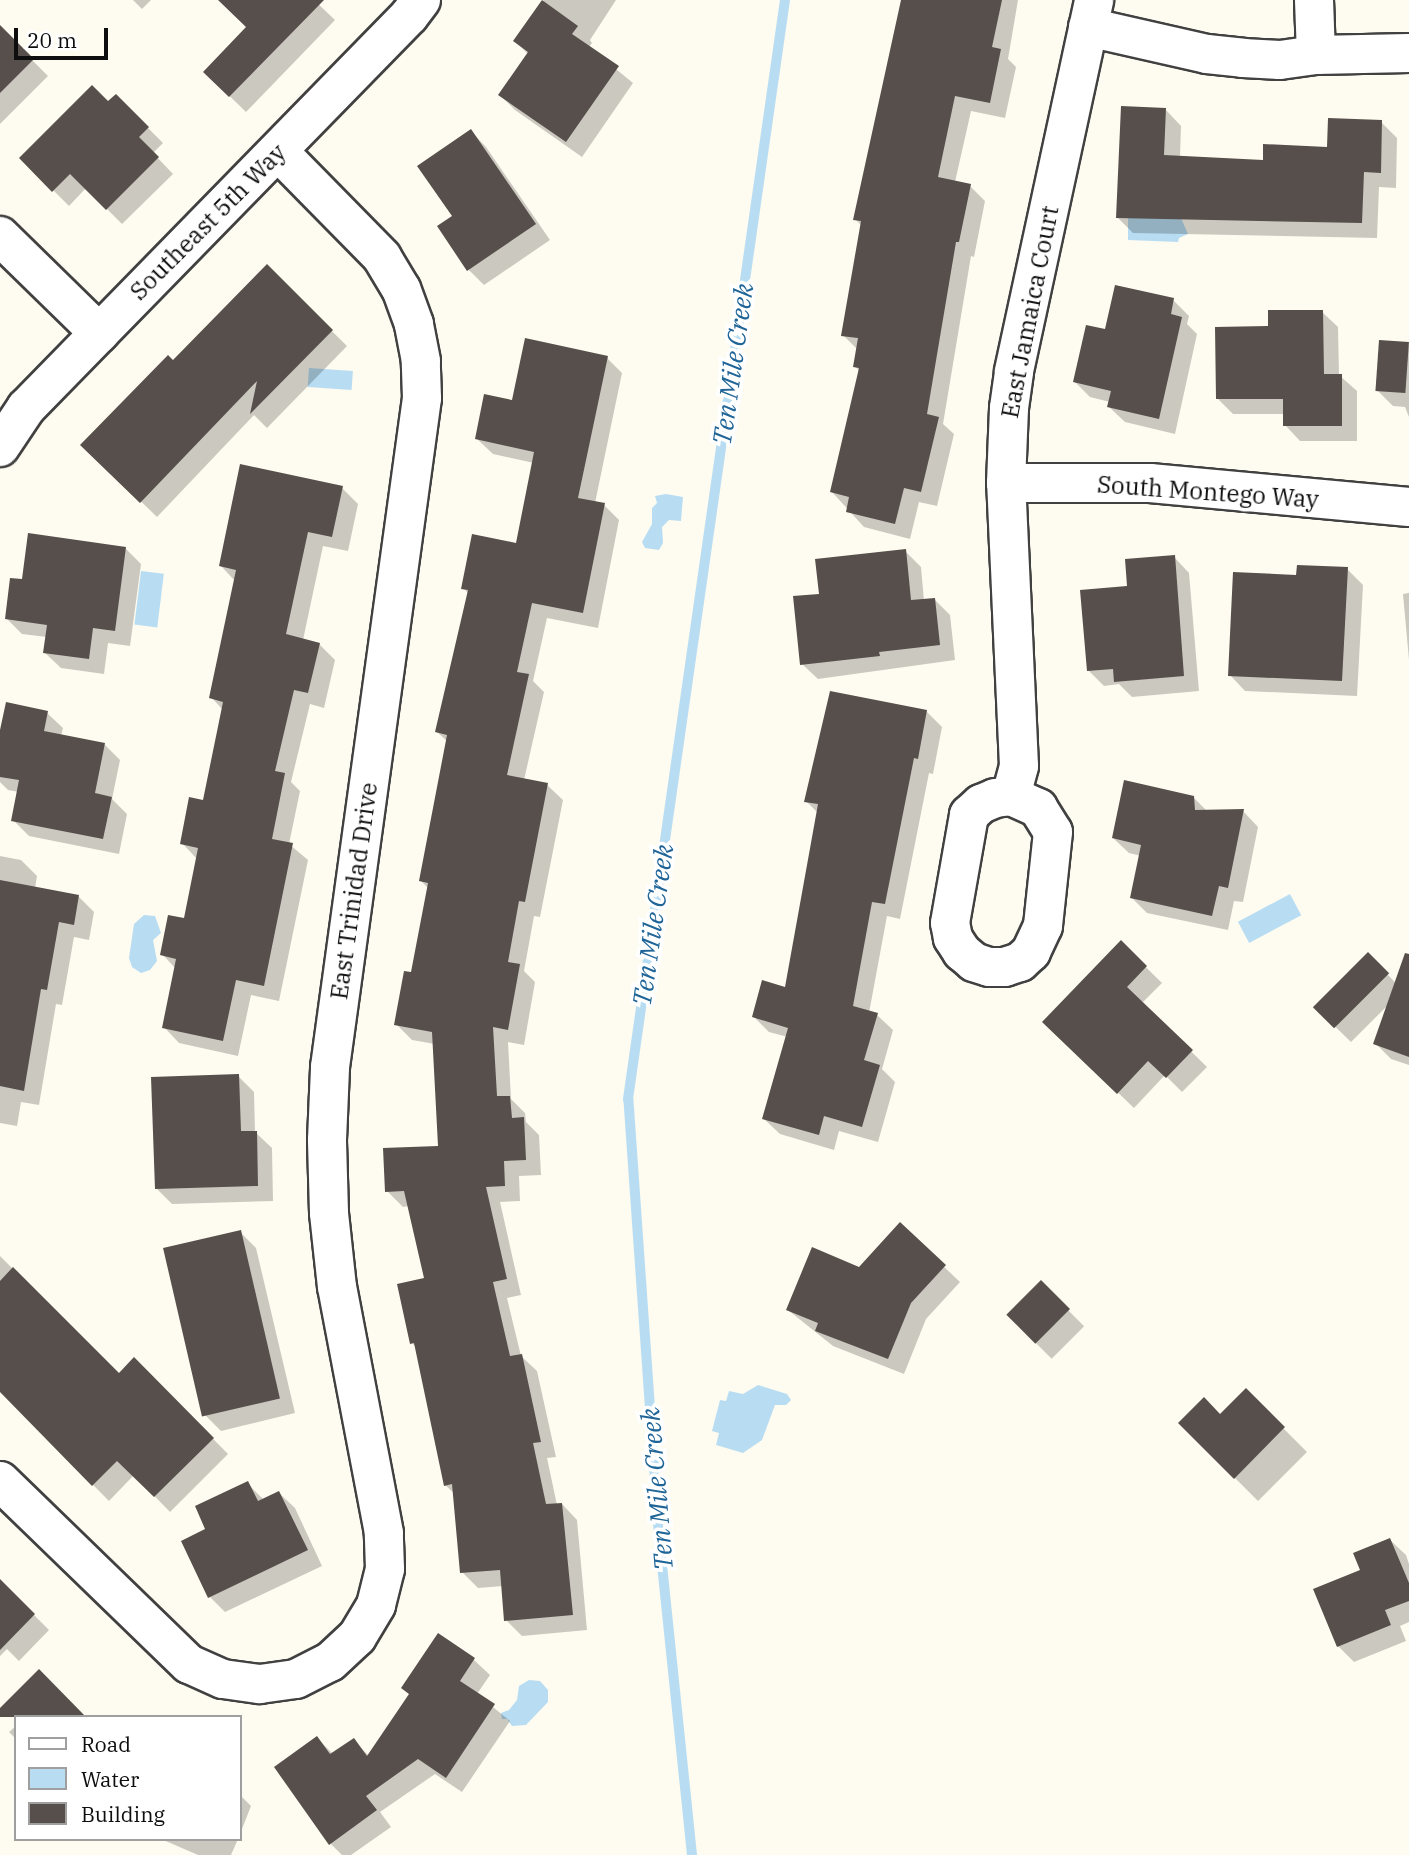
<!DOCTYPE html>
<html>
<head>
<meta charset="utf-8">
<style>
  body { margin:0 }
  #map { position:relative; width:1409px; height:1855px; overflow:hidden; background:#fefbf0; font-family:"IBM Plex Serif",serif }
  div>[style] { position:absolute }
  .water>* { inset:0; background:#b8ddf2; transform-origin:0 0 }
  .shadow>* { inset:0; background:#0003; transform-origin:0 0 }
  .stream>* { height:10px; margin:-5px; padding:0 5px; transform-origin:5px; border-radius:5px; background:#b8ddf2 }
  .building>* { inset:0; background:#564f4b; transform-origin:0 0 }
  .roads { filter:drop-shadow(2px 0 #414141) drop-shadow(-2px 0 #414141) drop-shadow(0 2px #414141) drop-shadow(0 -2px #414141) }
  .street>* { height:38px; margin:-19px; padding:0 19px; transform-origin:19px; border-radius:19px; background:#fff }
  span { translate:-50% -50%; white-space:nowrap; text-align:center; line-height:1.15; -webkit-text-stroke:7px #fff; paint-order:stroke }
  .street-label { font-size:24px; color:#0e0e0e }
  .water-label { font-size:26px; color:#206597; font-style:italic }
  .legend { position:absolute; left:14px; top:1715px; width:228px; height:126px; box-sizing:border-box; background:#fff; border:2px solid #9f9f9f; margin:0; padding:9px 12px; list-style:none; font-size:21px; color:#0e0e0e }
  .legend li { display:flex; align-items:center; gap:14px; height:35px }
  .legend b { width:35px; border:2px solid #9f9f9f }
  .scale { position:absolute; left:14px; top:28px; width:94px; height:32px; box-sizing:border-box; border:4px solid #0e0e0e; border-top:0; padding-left:9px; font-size:21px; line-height:24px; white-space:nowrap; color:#0e0e0e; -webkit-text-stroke:5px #fff; paint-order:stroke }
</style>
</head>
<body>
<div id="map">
  <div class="water">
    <div style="clip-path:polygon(1128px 216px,1181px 218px,1188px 234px,1179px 238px,1178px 242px,1128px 240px)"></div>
    <div style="left:309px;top:368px;width:44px;height:19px;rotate:4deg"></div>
    <div style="clip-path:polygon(666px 494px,683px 497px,681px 521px,669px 520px,662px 527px,663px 543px,659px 550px,645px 548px,642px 542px,652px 524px,652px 508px,657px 503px,655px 496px)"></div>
    <div style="left:141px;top:571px;width:23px;height:54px;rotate:7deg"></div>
    <div style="left:1290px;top:894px;width:24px;height:59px;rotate:62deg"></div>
    <div style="clip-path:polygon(144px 915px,155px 916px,161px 933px,153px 940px,157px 961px,150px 970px,141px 973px,132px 967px,129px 958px,134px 924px)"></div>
    <div style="clip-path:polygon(758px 1385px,787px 1394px,791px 1400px,786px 1405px,775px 1405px,762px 1440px,743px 1453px,716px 1445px,719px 1433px,712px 1431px,720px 1400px,726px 1401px,729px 1391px,743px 1394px)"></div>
    <div style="clip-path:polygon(529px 1680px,540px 1681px,548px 1690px,548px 1702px,526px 1725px,512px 1726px,507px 1719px,502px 1719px,501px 1713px,509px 1710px,517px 1700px,519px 1686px)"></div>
  </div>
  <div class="shadow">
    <div style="clip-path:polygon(133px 0,151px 0,142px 9px)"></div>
    <div style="clip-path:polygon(220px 0,314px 0,335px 20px,246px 112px,205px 72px,248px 27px)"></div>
    <div style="clip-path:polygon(544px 0,616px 0,590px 40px,592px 43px,589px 47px,633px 83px,582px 157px,515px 110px,500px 95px,528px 54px,515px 41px)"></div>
    <div style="clip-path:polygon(902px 0,1018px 0,1008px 59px,1016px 67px,1005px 118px,971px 111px,955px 182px,970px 186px,985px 201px,974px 257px,971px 256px,943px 424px,954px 434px,937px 506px,919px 502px,910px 539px,864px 527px,832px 492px,860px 372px,855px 366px,858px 350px,843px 335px,862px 226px,855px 219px)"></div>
    <div style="clip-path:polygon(0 28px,48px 76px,0 124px)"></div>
    <div style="clip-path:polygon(116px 96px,163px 143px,153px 153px,173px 174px,122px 224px,86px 188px,69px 206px,21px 158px)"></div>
    <div style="clip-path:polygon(1166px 110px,1181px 126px,1180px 157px,1265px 161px,1329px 149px,1381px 122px,1397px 138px,1396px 188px,1379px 187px,1377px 238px,1133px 233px,1117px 217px)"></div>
    <div style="clip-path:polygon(471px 131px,486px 147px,550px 240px,484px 285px,469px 270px,439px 226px,454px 216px)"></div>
    <div style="clip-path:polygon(267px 267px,347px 346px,267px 428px,254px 415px,157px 517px,83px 445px,173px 363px)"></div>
    <div style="clip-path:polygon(1173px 300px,1189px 316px,1187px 324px,1197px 334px,1175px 434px,1125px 422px,1109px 407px,1110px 402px,1090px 397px,1075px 382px,1107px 331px)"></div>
    <div style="clip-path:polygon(1322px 312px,1338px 327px,1339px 375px,1357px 391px,1357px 441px,1300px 441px,1285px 425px,1285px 414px,1233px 414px,1217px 398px,1269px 328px)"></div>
    <div style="clip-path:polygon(1409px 344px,1409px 417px,1405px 407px,1393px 406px,1378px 391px)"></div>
    <div style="clip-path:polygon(607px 358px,622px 373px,595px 503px,604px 505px,619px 520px,598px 628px,547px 618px,533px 681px,544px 692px,524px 780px,547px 785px,563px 800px,540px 917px,534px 916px,524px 971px,535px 982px,524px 1045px,508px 1042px,511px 1099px,525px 1113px,526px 1122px,539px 1135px,541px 1175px,519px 1176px,520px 1201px,500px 1202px,521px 1295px,507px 1298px,521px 1356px,537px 1371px,556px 1457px,547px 1458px,557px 1505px,562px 1504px,577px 1520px,587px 1630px,522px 1636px,506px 1620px,503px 1586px,478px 1588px,462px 1572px,455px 1494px,445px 1485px,417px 1348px,412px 1343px,426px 1280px,409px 1206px,403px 1207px,387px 1191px,440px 1147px,435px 1044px,412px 1040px,396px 1024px,413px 974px,428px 888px,421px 881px,448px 742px,437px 732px,469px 594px,463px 588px,518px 545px,534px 463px,493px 454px,477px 439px,513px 402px)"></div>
    <div style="clip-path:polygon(342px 488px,358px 504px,348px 551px,323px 546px,303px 640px,319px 644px,335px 660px,324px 708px,310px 704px,291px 782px,300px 791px,289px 844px,308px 860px,279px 1001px,251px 995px,238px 1056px,179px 1043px,164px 1027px,176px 969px,162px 954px,185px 920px,197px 859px,182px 843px,204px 802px,223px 710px,211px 697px,235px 581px,221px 566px)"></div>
    <div style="clip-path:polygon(125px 548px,141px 564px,130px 646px,108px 643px,104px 674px,61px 668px,45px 653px,47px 637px,22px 634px,6px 618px,23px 581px)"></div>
    <div style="clip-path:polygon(905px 551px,921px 567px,924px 601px,934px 599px,950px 615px,955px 660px,818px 679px,802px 664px,821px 595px)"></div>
    <div style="clip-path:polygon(1174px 557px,1189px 573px,1199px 691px,1132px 697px,1119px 684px,1104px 686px,1088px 670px,1129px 587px)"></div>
    <div style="clip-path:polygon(1347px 569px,1363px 585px,1357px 696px,1245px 691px,1230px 675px,1298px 577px)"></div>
    <div style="clip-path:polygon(1409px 593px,1409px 660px,1403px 594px)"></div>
    <div style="clip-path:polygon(926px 711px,942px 727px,933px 774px,929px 773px,900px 919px,887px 916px,869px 1013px,877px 1015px,893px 1030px,882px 1069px,895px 1082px,878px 1142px,839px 1131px,834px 1150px,780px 1134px,764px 1119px,788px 1037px,769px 1032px,753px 1016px,787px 989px,818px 813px,806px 801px)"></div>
    <div style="clip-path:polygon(47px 713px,63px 728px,61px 736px,104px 744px,120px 760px,112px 799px,127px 814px,119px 854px,29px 836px,13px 820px,19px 792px,8px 790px,0 782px,0 738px)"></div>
    <div style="clip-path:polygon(1193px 797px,1208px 812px,1243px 811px,1258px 827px,1243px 902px,1234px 901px,1228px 930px,1147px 913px,1132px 898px,1141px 856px,1129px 853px,1113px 838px)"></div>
    <div style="clip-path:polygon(0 856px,21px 860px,37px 876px,35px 888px,78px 896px,94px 912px,89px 940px,74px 937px,62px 1005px,56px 1004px,39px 1105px,21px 1102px,17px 1126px,0 1123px)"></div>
    <div style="clip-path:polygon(1121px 943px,1162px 983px,1142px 1003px,1207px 1067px,1182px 1092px,1165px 1075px,1134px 1108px,1060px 1037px)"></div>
    <div style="clip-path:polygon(1368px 954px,1409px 997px,1409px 1065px,1391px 1059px,1375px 1043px,1389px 1004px,1351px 1042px,1315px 1007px)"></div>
    <div style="clip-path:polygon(238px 1076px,254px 1092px,255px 1132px,272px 1148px,273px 1201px,172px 1204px,156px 1188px)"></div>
    <div style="clip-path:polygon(900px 1225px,960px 1282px,926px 1319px,904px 1374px,833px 1346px,788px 1310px,860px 1269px)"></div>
    <div style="clip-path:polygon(240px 1232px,256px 1248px,295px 1413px,221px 1431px,205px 1415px)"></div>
    <div style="clip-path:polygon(0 1256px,119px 1375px,134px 1359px,228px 1454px,170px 1512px,134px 1475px,109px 1501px,0 1391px)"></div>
    <div style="left:1041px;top:1283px;width:61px;height:46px;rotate:45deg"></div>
    <div style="clip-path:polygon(1246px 1391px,1307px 1452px,1258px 1501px,1180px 1423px,1220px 1416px)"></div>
    <div style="clip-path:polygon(247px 1483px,264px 1500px,279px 1493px,295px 1508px,322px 1566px,225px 1612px,210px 1597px,208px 1530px)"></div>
    <div style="clip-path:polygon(1390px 1540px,1406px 1555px,1409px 1564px,1409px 1622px,1400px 1626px,1406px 1641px,1354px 1662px,1338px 1646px,1362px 1571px)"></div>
    <div style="clip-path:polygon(0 1581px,49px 1630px,19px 1661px,7px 1649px,0 1656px)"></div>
    <div style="clip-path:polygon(438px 1635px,474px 1660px,490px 1675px,477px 1694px,510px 1721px,462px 1792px,435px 1774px,380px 1812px,391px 1827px,351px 1855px,342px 1855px,330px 1843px,317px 1738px,333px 1754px,353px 1740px,369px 1756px,410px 1695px,403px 1688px)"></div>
    <div style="clip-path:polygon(16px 1726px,16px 1739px,9px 1732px)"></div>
    <div style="clip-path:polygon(240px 1795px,251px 1806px,240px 1834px)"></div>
    <div style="clip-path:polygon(161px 1839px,238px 1839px,231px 1855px,198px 1855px)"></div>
  </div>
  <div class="stream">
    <div style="left:692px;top:1855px;width:320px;rotate:-95.9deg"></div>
    <div style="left:659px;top:1537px;width:439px;rotate:-94deg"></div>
    <div style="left:628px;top:1099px;width:1110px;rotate:-81.87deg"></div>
  </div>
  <div class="building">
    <div style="clip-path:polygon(218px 0,324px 0,229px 97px,203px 72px,246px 27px)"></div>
    <div style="clip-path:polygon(542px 0,578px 26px,572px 34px,619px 66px,566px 142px,498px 95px,528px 52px,513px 41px)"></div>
    <div style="clip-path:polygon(901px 0,1002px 0,992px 47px,1001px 49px,990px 103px,955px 96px,938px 177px,971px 184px,959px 242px,956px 242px,927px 414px,939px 417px,921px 492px,904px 488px,895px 524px,846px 512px,849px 497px,830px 492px,859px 368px,853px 367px,858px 338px,841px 336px,861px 221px,853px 220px)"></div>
    <div style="clip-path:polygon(0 25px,34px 59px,0 93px)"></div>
    <div style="clip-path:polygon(92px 85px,108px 101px,116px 94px,149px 127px,139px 137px,159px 157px,106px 210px,70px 174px,52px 192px,19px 158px)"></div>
    <div style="clip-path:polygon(1121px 106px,1166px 108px,1164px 155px,1263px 160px,1263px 144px,1327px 147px,1328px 118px,1382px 120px,1381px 173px,1364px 172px,1362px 223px,1116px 218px)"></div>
    <div style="clip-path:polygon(471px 129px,536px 224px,467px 271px,437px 226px,452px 216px,417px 166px)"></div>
    <div style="clip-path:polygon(267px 264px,333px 330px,250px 414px,257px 381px,140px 503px,80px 445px,168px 355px,173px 360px)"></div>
    <div style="clip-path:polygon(1115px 285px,1174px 298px,1171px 314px,1182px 317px,1159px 419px,1107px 407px,1111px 391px,1073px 382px,1086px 325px,1105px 329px)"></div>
    <div style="clip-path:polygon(1268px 310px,1323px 310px,1324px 374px,1342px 374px,1342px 426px,1283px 426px,1283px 399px,1216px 399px,1215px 327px,1268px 326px)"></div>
    <div style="clip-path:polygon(525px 338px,608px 356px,578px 498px,605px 503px,583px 613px,532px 603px,517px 672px,529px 674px,507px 775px,548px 783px,525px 902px,519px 901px,508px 962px,520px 964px,508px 1030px,493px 1027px,497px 1096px,510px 1096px,512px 1118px,524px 1117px,526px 1160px,504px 1161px,505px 1186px,486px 1187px,507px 1279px,493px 1282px,510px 1356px,522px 1354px,541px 1442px,533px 1443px,546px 1504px,562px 1503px,573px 1615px,504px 1621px,500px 1570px,460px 1573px,452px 1484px,444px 1486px,414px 1343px,410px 1344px,397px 1284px,424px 1278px,404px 1191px,385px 1192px,383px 1148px,438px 1146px,432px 1032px,394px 1025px,404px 971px,411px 972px,428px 883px,419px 881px,447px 735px,435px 732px,468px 590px,461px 589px,472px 534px,516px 543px,534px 452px,475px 439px,484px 394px,512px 400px)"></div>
    <div style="left:1379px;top:340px;width:30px;height:51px;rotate:4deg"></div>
    <div style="clip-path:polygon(240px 464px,343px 486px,332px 537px,308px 532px,286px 634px,320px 643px,308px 693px,294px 690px,275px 771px,285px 773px,272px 839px,293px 843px,264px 986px,236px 980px,223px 1041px,162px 1028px,176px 959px,160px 955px,168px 915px,184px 918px,198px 848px,180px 844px,189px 797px,203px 800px,223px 702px,209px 698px,236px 570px,219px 566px)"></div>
    <div style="clip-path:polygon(28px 533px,126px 547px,115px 631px,93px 628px,89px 659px,43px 653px,47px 625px,5px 619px,10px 578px,22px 579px)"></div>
    <div style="clip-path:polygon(906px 549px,911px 600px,935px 598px,940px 645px,879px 652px,880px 656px,800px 665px,793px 596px,819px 594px,815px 559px)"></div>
    <div style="clip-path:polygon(1175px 555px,1184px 676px,1114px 682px,1113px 669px,1087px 671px,1080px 590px,1127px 586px,1125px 559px)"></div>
    <div style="clip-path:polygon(1297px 565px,1348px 567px,1342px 681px,1228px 676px,1233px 572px,1296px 575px)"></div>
    <div style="clip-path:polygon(830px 691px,927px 710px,918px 759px,914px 758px,885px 904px,872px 902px,853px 1006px,878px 1013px,864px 1060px,880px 1065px,862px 1127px,824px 1116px,819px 1135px,762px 1119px,788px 1028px,752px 1017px,762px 980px,785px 987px,818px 804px,804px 802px)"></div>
    <div style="clip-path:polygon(6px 702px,48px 711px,44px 731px,105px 743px,95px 793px,112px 797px,103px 839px,11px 821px,19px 780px,0 777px,0 730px)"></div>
    <div style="clip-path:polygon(1124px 780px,1194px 796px,1195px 810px,1244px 809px,1228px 888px,1219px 886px,1212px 916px,1130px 898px,1141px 845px,1112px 838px)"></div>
    <div style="clip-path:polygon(0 880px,79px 895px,74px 925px,59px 922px,47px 990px,41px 989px,24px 1091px,0 1086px)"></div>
    <div style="clip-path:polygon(1121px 940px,1147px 966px,1127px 987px,1193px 1050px,1166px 1078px,1148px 1061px,1117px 1094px,1042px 1022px)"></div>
    <div style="left:1368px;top:952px;width:30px;height:78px;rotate:45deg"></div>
    <div style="clip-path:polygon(1405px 953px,1409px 954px,1409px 1057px,1373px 1044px)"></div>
    <div style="clip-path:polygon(239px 1074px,241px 1131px,257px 1131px,258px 1186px,155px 1189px,151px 1077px)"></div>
    <div style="clip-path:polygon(900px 1222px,946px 1265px,911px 1303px,888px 1359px,815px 1331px,818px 1323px,786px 1310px,812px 1247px,859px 1267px)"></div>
    <div style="left:241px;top:1230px;width:173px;height:80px;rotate:77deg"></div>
    <div style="clip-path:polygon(13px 1267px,119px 1373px,134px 1357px,214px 1438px,154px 1497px,117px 1461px,92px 1486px,0 1392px,0 1281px)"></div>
    <div style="left:1041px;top:1280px;width:41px;height:49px;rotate:45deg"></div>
    <div style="clip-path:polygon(1246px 1388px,1285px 1427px,1234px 1479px,1178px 1423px,1204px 1397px,1220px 1414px)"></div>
    <div style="clip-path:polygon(248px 1481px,258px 1501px,279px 1491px,308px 1550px,208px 1598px,181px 1541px,205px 1529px,195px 1506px)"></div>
    <div style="clip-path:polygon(1390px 1538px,1409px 1583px,1409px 1601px,1385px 1610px,1391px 1625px,1337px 1647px,1313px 1589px,1360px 1570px,1353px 1553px)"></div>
    <div style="clip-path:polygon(0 1579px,35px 1614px,0 1650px)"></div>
    <div style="clip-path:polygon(438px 1633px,475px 1658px,460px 1681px,495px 1704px,446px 1778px,418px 1759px,366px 1796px,377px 1810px,329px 1845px,274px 1767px,317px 1736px,330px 1754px,354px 1738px,367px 1756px,409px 1694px,401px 1688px)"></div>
    <div style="clip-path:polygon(39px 1669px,86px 1717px,0 1717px,0 1708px)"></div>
  </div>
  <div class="roads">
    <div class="street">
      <div style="left:1314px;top:0;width:55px;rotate:87.9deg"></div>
      <div style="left:1088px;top:27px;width:122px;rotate:12.8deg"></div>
      <div style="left:1207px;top:54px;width:36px;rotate:6deg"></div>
      <div style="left:1243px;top:58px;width:37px;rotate:3deg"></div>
      <div style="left:1280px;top:60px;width:36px;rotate:-8deg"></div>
      <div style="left:1316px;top:55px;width:93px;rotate:-1.2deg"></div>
      <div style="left:0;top:236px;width:139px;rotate:44.4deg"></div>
      <div style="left:0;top:447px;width:47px;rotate:-56.3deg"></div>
      <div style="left:26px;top:408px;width:548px;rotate:-45.67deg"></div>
      <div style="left:409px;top:16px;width:20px;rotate:-53deg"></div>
      <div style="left:1006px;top:483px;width:144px"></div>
      <div style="left:1150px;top:483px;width:260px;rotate:5.3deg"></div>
      <div style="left:1011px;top:796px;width:31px;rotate:-75deg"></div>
      <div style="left:1019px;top:766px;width:283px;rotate:-92.6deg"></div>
      <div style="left:1006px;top:483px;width:75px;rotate:-87.7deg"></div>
      <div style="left:1009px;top:408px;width:37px;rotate:-82deg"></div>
      <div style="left:1014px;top:371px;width:380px;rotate:-77.8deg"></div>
      <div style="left:1011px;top:796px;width:30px;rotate:24deg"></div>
      <div style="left:1038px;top:808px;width:28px;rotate:58deg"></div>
      <div style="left:1053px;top:832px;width:95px;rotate:96.1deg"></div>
      <div style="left:1043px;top:926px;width:29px;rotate:115deg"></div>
      <div style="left:1031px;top:952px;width:15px;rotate:138deg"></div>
      <div style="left:1020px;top:962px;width:16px;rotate:162deg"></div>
      <div style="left:1005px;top:967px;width:16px;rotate:180deg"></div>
      <div style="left:989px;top:967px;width:16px;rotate:-162deg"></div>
      <div style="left:974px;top:962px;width:16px;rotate:-140deg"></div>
      <div style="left:962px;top:952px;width:17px;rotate:-123deg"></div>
      <div style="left:953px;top:938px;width:15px;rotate:-101deg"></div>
      <div style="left:950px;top:923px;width:110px;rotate:-80deg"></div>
      <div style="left:969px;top:815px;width:16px;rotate:-43deg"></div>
      <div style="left:981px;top:804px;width:15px;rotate:-23deg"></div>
      <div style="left:995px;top:798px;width:16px;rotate:-7deg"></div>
      <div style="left:0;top:1481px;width:263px;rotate:44.1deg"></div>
      <div style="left:189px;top:1664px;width:37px;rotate:24deg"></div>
      <div style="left:223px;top:1679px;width:37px;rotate:8deg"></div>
      <div style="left:260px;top:1684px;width:36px;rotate:-8deg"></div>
      <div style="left:296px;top:1679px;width:38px;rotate:-27deg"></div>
      <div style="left:330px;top:1662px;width:37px;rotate:-43deg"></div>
      <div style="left:357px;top:1637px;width:37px;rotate:-59deg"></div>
      <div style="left:376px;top:1605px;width:37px;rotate:-76deg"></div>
      <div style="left:385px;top:1569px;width:36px;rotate:-92deg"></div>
      <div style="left:384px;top:1533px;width:250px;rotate:-100.8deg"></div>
      <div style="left:337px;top:1287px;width:74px;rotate:-96.2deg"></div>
      <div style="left:329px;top:1213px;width:73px;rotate:-91.6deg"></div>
      <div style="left:327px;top:1140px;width:73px;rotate:-87.6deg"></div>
      <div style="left:330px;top:1067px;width:675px;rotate:-82.17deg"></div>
      <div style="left:422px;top:398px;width:37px;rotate:-92deg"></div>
      <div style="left:421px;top:361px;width:38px;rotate:-101deg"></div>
      <div style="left:414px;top:324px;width:37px;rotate:-110deg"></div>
      <div style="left:401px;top:289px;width:37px;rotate:-121deg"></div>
      <div style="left:382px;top:257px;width:148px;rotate:-134.5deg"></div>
    </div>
  </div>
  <div class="street-label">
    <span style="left:208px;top:222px;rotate:-45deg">Southeast 5th Way</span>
    <span style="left:1030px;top:312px;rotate:-79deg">East Jamaica Court</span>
    <span style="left:1208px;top:492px;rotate:4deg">South Montego Way</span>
    <span style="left:354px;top:891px;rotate:-82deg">East Trinidad Drive</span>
  </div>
  <div class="water-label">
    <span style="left:733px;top:364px;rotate:-82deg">Ten Mile Creek</span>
    <span style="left:653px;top:925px;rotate:-82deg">Ten Mile Creek</span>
    <span style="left:657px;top:1489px;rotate:-95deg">Ten Mile Creek</span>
  </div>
  <ul class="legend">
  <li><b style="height:9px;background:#fff"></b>Road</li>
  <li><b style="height:19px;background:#b8ddf2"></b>Water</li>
  <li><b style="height:19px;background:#564f4b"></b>Building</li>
  </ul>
  <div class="scale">20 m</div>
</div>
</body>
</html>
